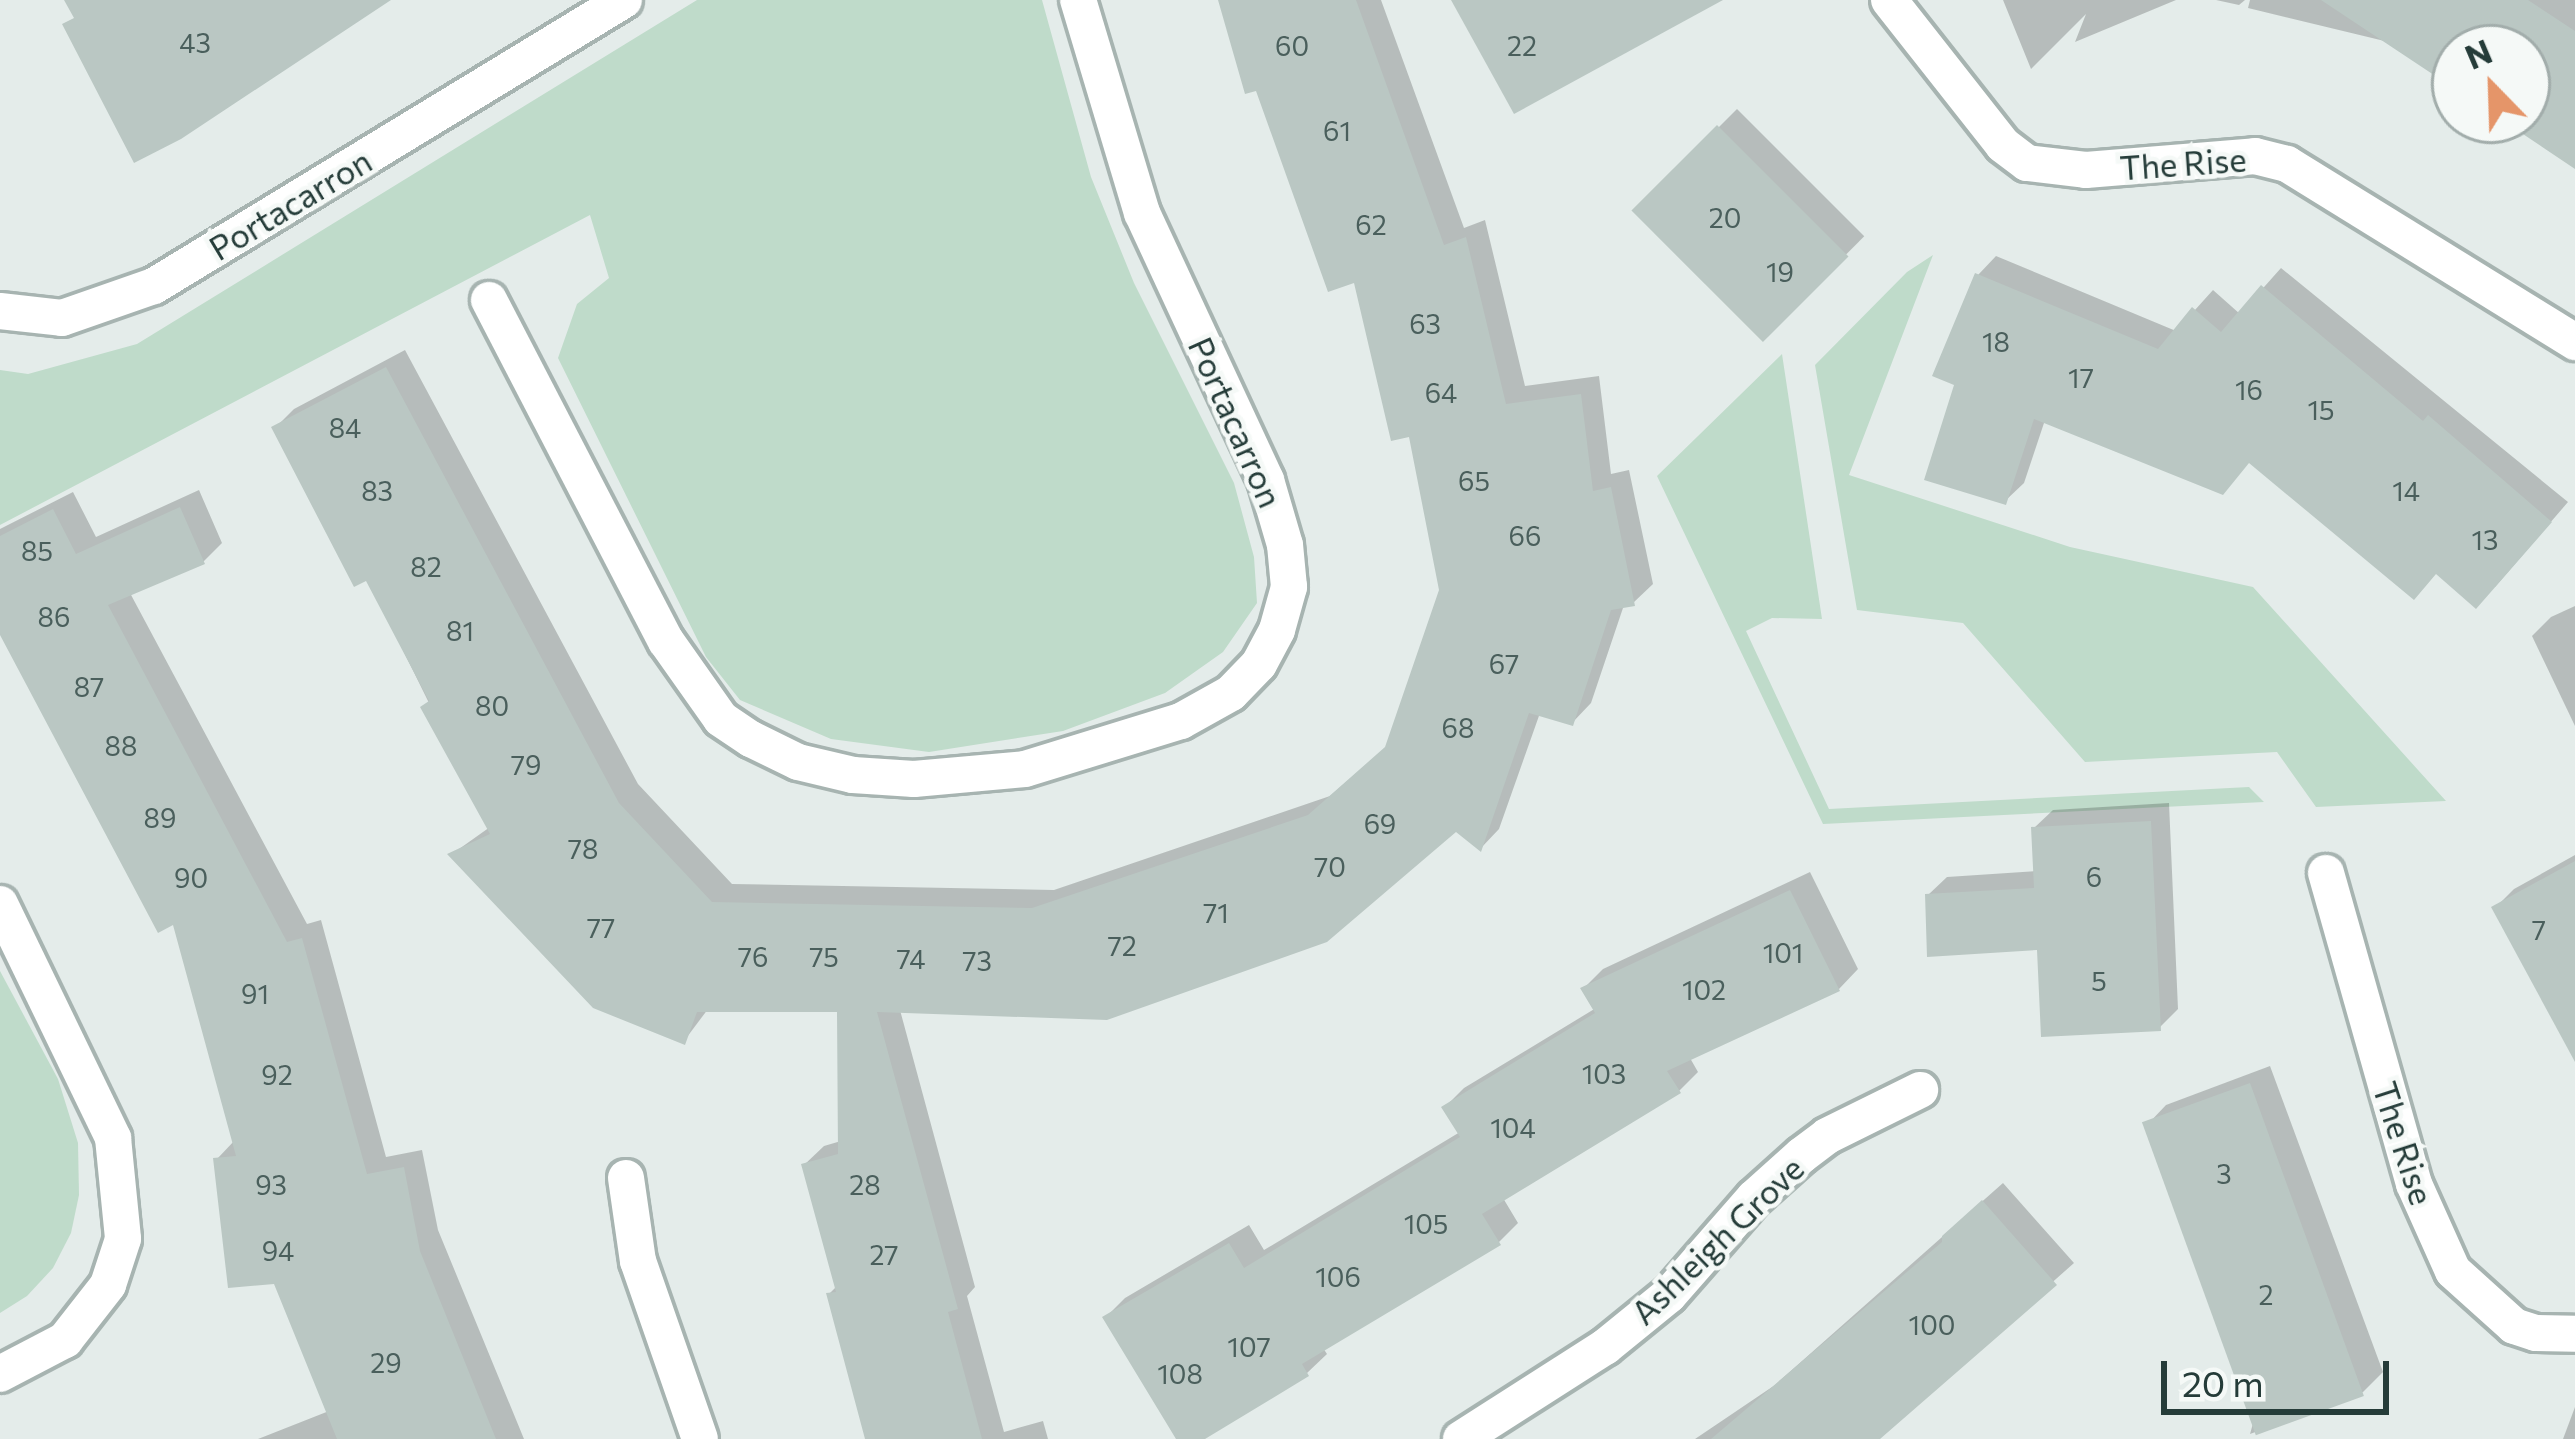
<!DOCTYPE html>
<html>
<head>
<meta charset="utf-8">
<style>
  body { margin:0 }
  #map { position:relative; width:2575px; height:1439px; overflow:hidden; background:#e4ecea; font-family:Commissioner,sans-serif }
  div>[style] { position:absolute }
  .green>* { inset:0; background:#bfdbca }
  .shadow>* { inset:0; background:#0003; transform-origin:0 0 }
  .building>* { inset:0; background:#bac7c3; transform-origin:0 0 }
  .roads { filter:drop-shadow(3px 0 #a7b4b1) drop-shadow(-3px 0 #a7b4b1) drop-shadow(0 3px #a7b4b1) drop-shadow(0 -3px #a7b4b1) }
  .minor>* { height:36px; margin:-18px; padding:0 18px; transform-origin:18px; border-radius:18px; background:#fff }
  span { translate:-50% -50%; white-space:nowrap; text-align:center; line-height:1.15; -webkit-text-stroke:9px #f5f9f7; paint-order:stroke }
  .number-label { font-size:27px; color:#4a5f5c }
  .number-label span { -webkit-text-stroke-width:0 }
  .street-label { font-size:33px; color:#253c39 }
  .north { position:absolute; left:2431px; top:24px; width:120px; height:120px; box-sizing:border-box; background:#f5f9f7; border:3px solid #a2adab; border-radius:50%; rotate:337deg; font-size:33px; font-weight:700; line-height:48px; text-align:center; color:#253c39 }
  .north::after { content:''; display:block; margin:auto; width:42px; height:54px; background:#e59569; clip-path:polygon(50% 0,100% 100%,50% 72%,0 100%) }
  .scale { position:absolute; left:2161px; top:1361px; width:228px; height:54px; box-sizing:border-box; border:6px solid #253c39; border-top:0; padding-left:15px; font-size:36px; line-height:42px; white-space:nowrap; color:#253c39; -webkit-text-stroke:9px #f5f9f7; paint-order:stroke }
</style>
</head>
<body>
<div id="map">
  <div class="green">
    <div style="clip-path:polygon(697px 0,1042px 0,1091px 177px,1134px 283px,1234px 483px,1254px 557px,1257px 603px,1223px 652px,1165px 693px,1063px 731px,929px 752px,831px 739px,740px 700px,706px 657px,558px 358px,577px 304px,609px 278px,590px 215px,0 525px,0 370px,28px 374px,137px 344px)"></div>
    <div style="clip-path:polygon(1933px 255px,1849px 475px,2070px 547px,2253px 587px,2446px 801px,2316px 807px,2277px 752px,2085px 762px,1963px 623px,1857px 610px,1815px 365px,1907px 272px)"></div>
    <div style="clip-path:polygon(1782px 354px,1822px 619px,1772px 618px,1746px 631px,1829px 809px,2249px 787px,2264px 802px,1823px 824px,1657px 476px)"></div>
    <div style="clip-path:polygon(0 971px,58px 1079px,78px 1143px,79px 1195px,71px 1233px,53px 1268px,27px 1296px,0 1313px)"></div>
  </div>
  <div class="shadow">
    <div style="clip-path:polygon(1219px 0,1381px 0,1464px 228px,1485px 220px,1525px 386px,1599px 376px,1611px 474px,1629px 470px,1653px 584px,1633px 603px,1624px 605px,1591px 703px,1572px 723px,1540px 713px,1499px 829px,1481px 848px,1456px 828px,900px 1010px,975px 1287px,967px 1296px,1004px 1432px,1043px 1421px,1048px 1439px,868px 1439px,829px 1294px,837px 1286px,804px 1165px,824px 1146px,841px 1141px,840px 1009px,708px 1009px,684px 1041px,452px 854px,490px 827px,367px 577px,275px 428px,294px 409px,405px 350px,638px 784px,732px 884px,1054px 890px,1330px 796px,1389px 745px,1442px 590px,1411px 433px,1356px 279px)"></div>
    <div style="clip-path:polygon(2003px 0,2176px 0,2075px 42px,2086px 14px,2031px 69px)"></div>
    <div style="clip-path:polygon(2216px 0,2245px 0,2239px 5px)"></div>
    <div style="clip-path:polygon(2250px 0,2575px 0,2575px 164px,2508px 120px,2527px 120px,2527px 48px,2455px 48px,2455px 58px,2248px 8px)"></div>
    <div style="left:1737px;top:109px;width:180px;height:144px;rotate:45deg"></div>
    <div style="clip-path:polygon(1996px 256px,2176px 331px,2213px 290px,2240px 314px,2281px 268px,2568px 502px,2495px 587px,2438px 572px,2256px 449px,2045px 420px,2024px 483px,2005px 501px,1957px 383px,1978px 275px)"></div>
    <div style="clip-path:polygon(199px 490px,222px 543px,203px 562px,130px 593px,307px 924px,321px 920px,386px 1157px,422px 1150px,438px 1230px,524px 1439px,258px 1439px,329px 1411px,276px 1281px,217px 1159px,235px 1140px,175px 920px,0 627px,0 529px,73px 492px,96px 537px)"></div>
    <div style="clip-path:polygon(2575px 606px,2575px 726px,2532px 636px,2551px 617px)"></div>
    <div style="clip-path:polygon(2169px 803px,2178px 1009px,2159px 1028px,2040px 947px,1928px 895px,1947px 877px,2036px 871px,2034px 828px,2053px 810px)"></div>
    <div style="clip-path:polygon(2575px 855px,2575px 1056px,2495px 908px,2514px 889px)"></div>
    <div style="clip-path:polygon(1810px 872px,1858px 969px,1839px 989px,1690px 1058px,1698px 1072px,1679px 1091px,1503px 1198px,1518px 1223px,1499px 1242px,1323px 1348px,1327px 1354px,1307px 1373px,1200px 1439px,1180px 1439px,1106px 1317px,1125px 1298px,1249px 1225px,1264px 1250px,1460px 1132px,1445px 1107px,1464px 1088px,1596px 1008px,1584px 988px,1603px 969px)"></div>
    <div style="clip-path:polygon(2270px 1066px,2383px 1372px,2363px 1392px,2250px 1434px,2271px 1360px,2147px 1125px,2166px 1105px)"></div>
    <div style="clip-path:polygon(2003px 1183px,2074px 1263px,1876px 1439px,1695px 1439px,1775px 1385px)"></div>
    <div style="clip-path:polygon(2575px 1407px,2575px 1439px,2563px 1439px)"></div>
  </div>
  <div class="building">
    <div style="clip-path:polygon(64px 0,391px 0,181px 139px,134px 163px,62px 24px,74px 18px)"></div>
    <div style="clip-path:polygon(1218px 0,1356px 0,1444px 245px,1466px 237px,1506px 404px,1581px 394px,1593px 491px,1611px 487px,1635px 606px,1611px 610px,1573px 726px,1529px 713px,1481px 852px,1456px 832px,1327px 942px,1107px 1020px,877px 1012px,958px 1309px,948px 1312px,982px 1439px,865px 1439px,826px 1293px,836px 1292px,801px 1164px,838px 1154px,837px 1012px,697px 1012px,685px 1045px,593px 1008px,447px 854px,490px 834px,420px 707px,429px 701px,366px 581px,354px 587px,271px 427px,386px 367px,619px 803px,712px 902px,1032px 908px,1308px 815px,1385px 747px,1439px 590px,1409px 437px,1391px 441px,1354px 283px,1328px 292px,1256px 91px,1245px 94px)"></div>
    <div style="clip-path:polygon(1451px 0,1723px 0,1514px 114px)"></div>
    <div style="clip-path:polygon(2321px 0,2528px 0,2575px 31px,2575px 169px,2502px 120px,2527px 120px,2527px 48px,2455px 48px,2455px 89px)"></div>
    <div style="left:1717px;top:125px;width:186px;height:121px;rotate:45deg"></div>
    <div style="clip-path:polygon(1975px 273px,2158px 349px,2192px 307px,2221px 332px,2261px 285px,2423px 421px,2428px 415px,2552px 522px,2476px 609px,2436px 574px,2414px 600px,2249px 463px,2223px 495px,2034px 419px,2006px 505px,1924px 480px,1954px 385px,1932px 376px)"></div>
    <div style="clip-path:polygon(180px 507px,205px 564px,108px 605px,287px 942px,302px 938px,367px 1174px,404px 1167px,420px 1251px,496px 1439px,337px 1439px,274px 1284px,228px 1288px,213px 1158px,236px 1156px,173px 925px,158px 933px,0 635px,0 536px,53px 509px,76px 554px)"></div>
    <div style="clip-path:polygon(2151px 821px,2161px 1031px,2041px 1037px,2037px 950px,1927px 957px,1925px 894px,2034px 888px,2031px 827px)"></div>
    <div style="clip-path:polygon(2575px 861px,2575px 1062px,2491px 907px)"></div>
    <div style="clip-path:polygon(1790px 890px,1840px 991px,1667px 1071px,1681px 1093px,1482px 1214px,1501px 1245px,1302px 1364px,1309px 1376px,1205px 1439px,1176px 1439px,1102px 1317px,1229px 1243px,1244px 1268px,1460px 1137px,1441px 1107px,1595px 1013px,1580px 988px)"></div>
    <div style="left:2250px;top:1083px;width:333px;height:115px;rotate:70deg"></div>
    <div style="clip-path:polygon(1982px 1200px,2057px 1285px,1880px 1439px,1711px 1439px,1942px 1242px,1942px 1236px)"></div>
  </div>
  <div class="roads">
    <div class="minor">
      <div style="left:1889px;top:0;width:184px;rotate:51.8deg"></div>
      <div style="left:2003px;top:145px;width:30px;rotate:37deg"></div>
      <div style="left:2027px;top:163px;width:59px;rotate:6.8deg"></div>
      <div style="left:2086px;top:170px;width:170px;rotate:-4.7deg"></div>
      <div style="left:2255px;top:156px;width:33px;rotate:14deg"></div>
      <div style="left:2287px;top:164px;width:339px;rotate:31.7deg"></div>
      <div style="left:489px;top:300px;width:384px;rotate:62.6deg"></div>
      <div style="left:666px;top:641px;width:95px;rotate:54.8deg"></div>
      <div style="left:721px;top:719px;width:36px;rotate:34deg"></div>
      <div style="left:751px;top:739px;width:52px;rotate:26.1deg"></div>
      <div style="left:798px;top:762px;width:57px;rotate:13.3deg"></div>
      <div style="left:853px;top:775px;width:61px;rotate:3.8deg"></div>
      <div style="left:914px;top:779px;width:111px;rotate:-5.1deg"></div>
      <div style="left:1025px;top:769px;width:163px;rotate:-17.1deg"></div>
      <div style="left:1181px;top:721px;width:57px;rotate:-29.2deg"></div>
      <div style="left:1231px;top:693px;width:40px;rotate:-46deg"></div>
      <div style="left:1259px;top:664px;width:38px;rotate:-62deg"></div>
      <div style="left:1277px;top:630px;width:45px;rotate:-74.4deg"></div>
      <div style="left:1289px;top:587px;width:42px;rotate:-95.4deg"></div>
      <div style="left:1285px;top:545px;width:68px;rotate:-106.3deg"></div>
      <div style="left:1266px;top:480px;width:294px;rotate:-114.9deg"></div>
      <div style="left:1142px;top:213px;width:222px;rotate:-106.7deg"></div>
      <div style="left:0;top:311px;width:62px;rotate:6.4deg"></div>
      <div style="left:62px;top:318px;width:97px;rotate:-19.2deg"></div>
      <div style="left:154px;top:286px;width:550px;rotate:-31.32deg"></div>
      <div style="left:2326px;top:873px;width:323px;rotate:74.2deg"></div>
      <div style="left:2414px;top:1184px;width:95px;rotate:65.9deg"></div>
      <div style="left:2453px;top:1271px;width:82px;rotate:42deg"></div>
      <div style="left:2514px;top:1326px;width:23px;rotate:18deg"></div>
      <div style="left:2536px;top:1333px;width:39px;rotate:1deg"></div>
      <div style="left:0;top:904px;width:260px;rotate:64.2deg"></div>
      <div style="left:113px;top:1138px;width:101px;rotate:84.3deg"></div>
      <div style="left:123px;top:1239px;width:48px;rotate:108.1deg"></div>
      <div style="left:108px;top:1285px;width:70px;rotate:128deg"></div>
      <div style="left:65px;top:1340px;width:73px;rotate:152.4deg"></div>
      <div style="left:626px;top:1178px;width:84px;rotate:81.8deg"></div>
      <div style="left:638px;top:1261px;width:188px;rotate:70.8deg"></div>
      <div style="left:1461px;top:1439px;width:171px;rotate:-32.6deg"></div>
      <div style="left:1605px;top:1347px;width:82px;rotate:-39.1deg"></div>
      <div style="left:1669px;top:1295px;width:129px;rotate:-48.8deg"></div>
      <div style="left:1754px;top:1198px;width:64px;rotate:-41.9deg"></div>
      <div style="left:1802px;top:1155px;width:31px;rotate:-37deg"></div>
      <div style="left:1827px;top:1136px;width:104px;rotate:-26.3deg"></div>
    </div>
  </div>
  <div class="number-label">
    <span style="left:195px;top:43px">43</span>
    <span style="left:1292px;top:46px">60</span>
    <span style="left:1522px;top:46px">22</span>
    <span style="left:1337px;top:131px">61</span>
    <span style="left:1725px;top:218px">20</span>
    <span style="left:1371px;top:225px">62</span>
    <span style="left:1780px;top:272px">19</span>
    <span style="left:1425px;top:324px">63</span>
    <span style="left:1996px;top:342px">18</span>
    <span style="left:2081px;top:378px">17</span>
    <span style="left:2249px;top:390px">16</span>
    <span style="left:1441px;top:393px">64</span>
    <span style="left:2321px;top:410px">15</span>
    <span style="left:345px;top:428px">84</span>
    <span style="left:1474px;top:481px">65</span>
    <span style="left:377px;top:491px">83</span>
    <span style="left:2406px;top:491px">14</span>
    <span style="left:1525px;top:536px">66</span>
    <span style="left:2485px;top:540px">13</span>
    <span style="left:37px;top:551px">85</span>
    <span style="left:426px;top:567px">82</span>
    <span style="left:54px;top:617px">86</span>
    <span style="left:460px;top:631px">81</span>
    <span style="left:1504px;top:664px">67</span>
    <span style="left:89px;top:687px">87</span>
    <span style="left:492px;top:706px">80</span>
    <span style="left:1458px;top:728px">68</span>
    <span style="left:121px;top:746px">88</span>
    <span style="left:526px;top:765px">79</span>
    <span style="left:160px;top:818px">89</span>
    <span style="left:1380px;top:824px">69</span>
    <span style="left:583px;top:849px">78</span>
    <span style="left:1330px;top:867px">70</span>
    <span style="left:2094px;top:877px">6</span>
    <span style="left:191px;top:878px">90</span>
    <span style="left:1216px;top:913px">71</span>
    <span style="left:601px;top:928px">77</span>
    <span style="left:2539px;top:930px">7</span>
    <span style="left:1122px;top:946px">72</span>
    <span style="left:1783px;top:953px">101</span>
    <span style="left:753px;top:957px">76</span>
    <span style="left:824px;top:957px">75</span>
    <span style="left:911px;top:959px">74</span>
    <span style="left:977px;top:961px">73</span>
    <span style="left:2099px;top:981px">5</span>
    <span style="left:1704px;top:990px">102</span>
    <span style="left:255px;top:994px">91</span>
    <span style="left:1604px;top:1074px">103</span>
    <span style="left:277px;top:1075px">92</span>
    <span style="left:1513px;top:1128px">104</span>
    <span style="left:2224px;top:1174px">3</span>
    <span style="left:271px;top:1185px">93</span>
    <span style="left:865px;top:1185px">28</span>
    <span style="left:1426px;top:1224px">105</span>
    <span style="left:278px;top:1251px">94</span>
    <span style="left:884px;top:1255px">27</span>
    <span style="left:1338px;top:1277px">106</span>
    <span style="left:2266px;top:1295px">2</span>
    <span style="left:1932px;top:1325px">100</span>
    <span style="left:1249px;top:1347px">107</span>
    <span style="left:386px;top:1363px">29</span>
    <span style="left:1180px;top:1374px">108</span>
  </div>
  <div class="street-label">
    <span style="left:2183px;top:163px;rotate:-4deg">The Rise</span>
    <span style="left:290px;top:204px;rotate:-31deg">Portacarron</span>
    <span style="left:1236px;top:422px;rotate:66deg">Portacarron</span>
    <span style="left:2404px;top:1143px;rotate:72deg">The Rise</span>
    <span style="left:1717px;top:1240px;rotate:-44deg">Ashleigh Grove</span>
  </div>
  <div class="north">N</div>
  <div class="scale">20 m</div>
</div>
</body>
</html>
